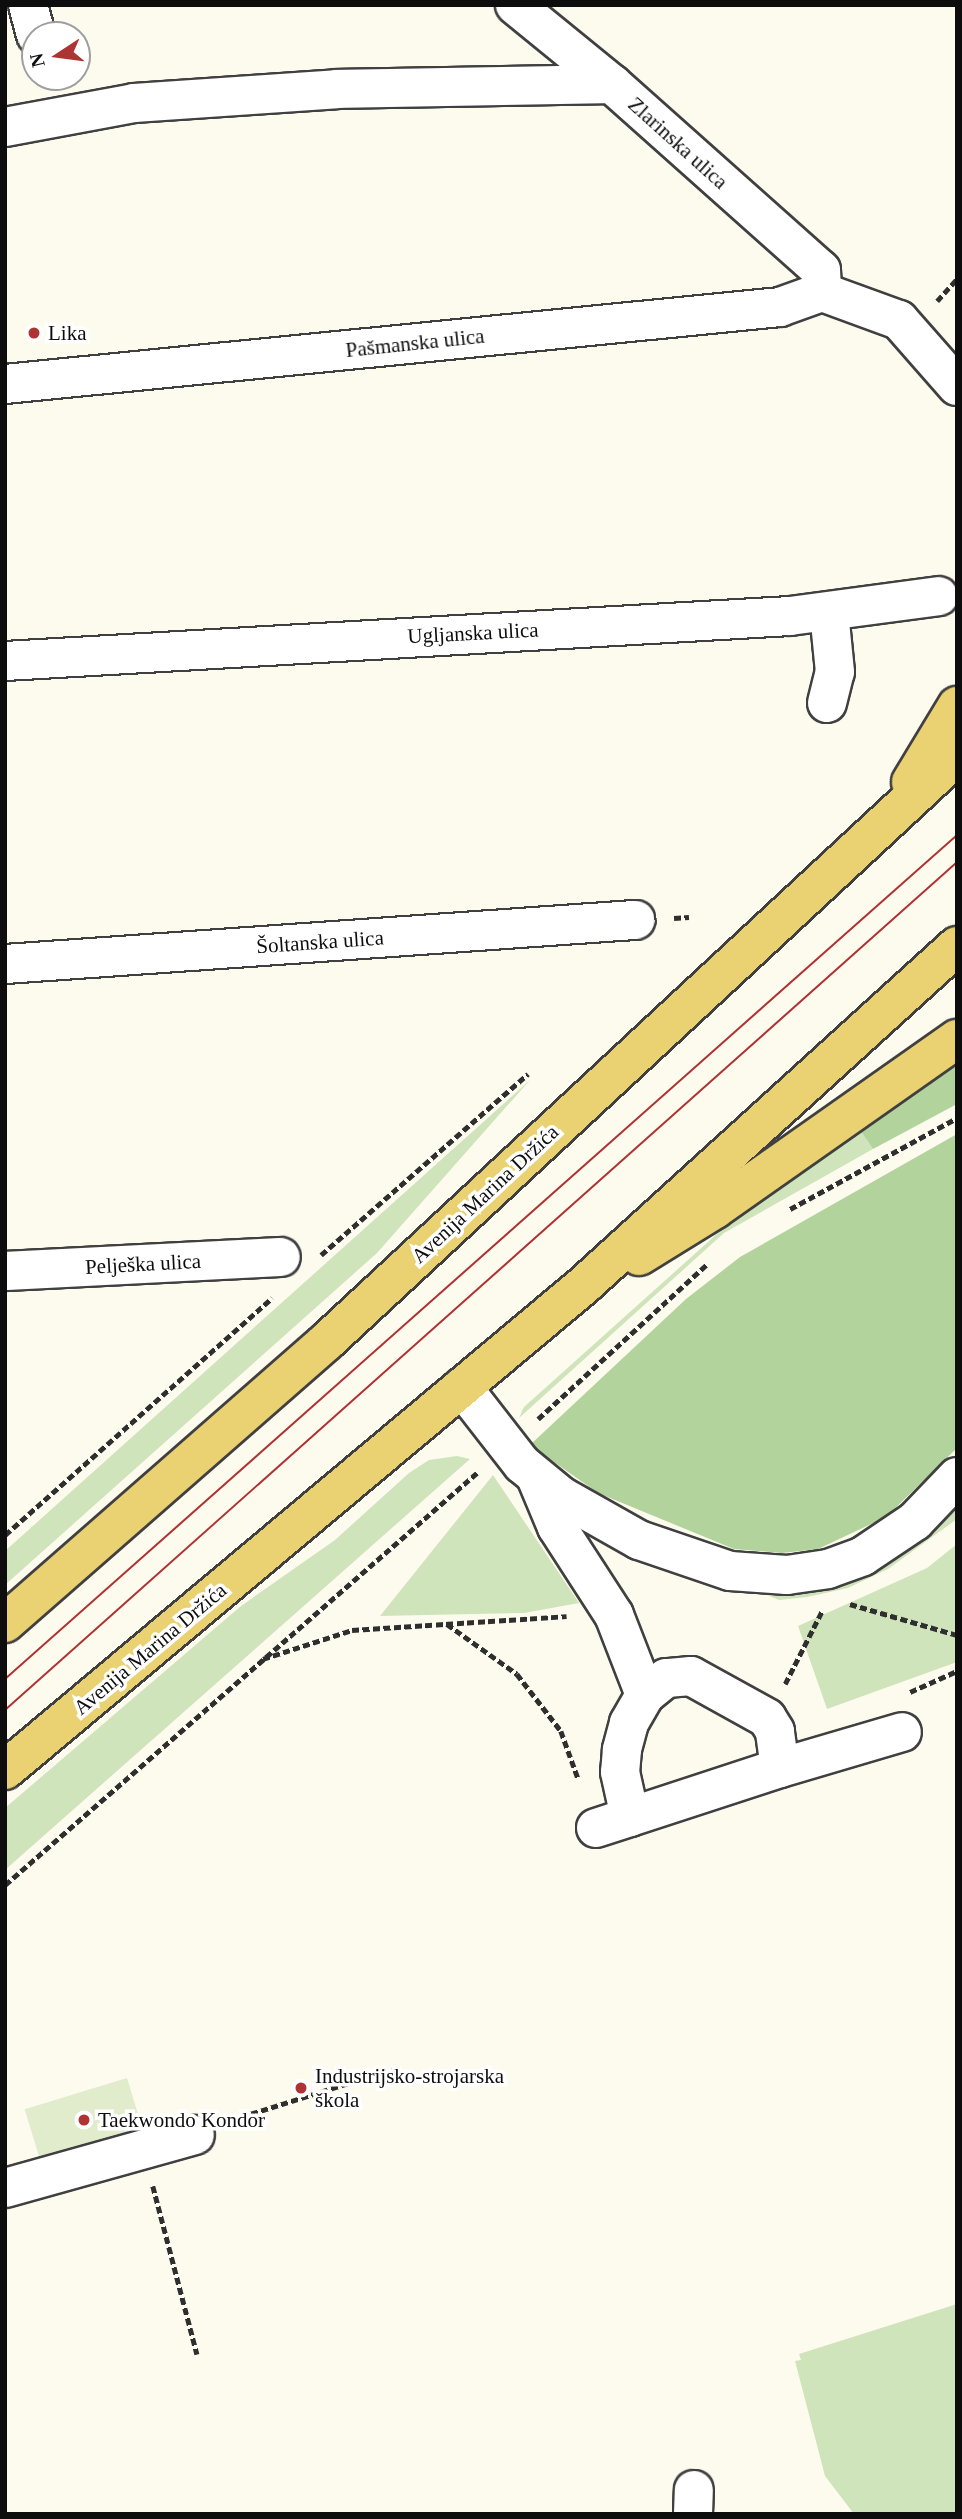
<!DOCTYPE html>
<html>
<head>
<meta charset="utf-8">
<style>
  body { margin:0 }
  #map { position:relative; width:962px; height:2519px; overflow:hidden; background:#fdfbee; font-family:"Times New Roman",serif }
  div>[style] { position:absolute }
  .green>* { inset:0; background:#cfe4bb }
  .forest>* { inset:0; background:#b2d39c }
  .pitch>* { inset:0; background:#e0eccc; transform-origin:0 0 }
  .path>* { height:4.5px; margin-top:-2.25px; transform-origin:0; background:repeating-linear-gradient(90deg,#2f2f2f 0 7px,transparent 0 10.5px) }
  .roads { filter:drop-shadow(2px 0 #404040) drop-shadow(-2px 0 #404040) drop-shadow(0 2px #404040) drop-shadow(0 -2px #404040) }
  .minor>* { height:38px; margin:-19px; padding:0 19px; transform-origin:19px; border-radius:19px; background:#fff }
  .major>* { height:38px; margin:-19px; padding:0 19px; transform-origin:19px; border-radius:19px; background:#ead272 }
  .tram>* { height:2px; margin:-1px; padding:0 1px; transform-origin:1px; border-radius:1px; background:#ae3434 }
  .dots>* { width:19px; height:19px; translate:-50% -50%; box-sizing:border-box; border:4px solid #fff; border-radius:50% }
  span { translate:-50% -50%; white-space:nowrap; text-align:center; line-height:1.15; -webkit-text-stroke:7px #fff; paint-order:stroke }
  .street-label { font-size:21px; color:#0d0d0d }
  .poi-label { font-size:21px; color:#0d0d0d }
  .left { translate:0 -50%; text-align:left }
  .frame { position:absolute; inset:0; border:7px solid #0d0d0d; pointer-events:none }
  .north { position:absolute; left:21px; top:21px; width:70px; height:70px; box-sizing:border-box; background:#fff; border:2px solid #9e9e9e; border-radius:50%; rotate:257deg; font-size:19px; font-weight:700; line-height:28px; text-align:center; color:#0d0d0d }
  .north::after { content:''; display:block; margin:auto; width:24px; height:32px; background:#ae3434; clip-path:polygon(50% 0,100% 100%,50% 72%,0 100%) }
</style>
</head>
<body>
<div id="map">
  <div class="green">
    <div style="clip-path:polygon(530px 1080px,377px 1253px,5px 1585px,5px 1551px)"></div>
    <div style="clip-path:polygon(858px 1127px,873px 1149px,724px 1233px,519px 1418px,524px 1407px,737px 1216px)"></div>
    <div style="clip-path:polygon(457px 1456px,470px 1459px,5px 1870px,5px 1808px,241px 1606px,335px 1540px,409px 1473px,429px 1460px)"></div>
    <div style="clip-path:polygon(493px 1475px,579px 1603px,524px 1613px,380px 1616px)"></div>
    <div style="clip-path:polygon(957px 1501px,957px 1519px,888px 1569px,848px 1588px,807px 1597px,779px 1600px,767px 1595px,826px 1587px,861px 1576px,905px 1552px)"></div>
    <div style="clip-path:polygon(957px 1544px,957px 1662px,827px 1709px,798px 1626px,927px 1568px)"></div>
    <div style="clip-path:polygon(957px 2304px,957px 2514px,854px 2514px,825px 2476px,795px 2361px,801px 2360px,799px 2354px)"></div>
  </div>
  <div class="forest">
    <div style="clip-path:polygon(957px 1061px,957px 1104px,873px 1149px,858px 1127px)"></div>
    <div style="clip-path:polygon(957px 1134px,957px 1448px,886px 1517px,818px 1549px,782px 1553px,734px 1549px,598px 1493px,530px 1445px,686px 1299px,740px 1257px)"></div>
  </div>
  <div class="pitch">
    <div style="left:127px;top:2078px;width:54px;height:107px;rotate:73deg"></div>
  </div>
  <div class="path">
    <div style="left:937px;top:301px;width:30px;rotate:-48deg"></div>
    <div style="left:674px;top:918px;width:15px;rotate:-4deg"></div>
    <div style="left:790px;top:1209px;width:190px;rotate:-28.6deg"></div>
    <div style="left:321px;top:1255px;width:275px;rotate:-41.2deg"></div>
    <div style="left:538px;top:1419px;width:229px;rotate:-42.5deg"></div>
    <div style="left:5px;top:1535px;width:357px;rotate:-41.6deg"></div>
    <div style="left:850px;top:1604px;width:111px;rotate:16.2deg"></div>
    <div style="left:447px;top:1624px;width:86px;rotate:35.5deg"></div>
    <div style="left:517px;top:1674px;width:72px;rotate:52.3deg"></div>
    <div style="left:561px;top:1731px;width:50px;rotate:70.1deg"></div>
    <div style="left:263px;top:1659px;width:94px;rotate:-18deg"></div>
    <div style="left:352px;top:1630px;width:215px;rotate:-3.7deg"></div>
    <div style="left:785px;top:1684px;width:82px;rotate:-63.1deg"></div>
    <div style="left:910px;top:1692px;width:51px;rotate:-24.1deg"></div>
    <div style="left:5px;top:1885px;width:629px;rotate:-41.13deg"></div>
    <div style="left:231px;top:2120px;width:170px;rotate:-17.5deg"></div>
    <div style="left:153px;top:2186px;width:174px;rotate:75.3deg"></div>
  </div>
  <div class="roads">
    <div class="minor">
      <div style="left:28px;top:5px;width:31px;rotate:75deg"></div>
      <div style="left:515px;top:5px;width:125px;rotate:39.2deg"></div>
      <div style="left:612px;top:84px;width:280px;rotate:41.7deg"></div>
      <div style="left:821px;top:270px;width:22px;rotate:87deg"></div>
      <div style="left:5px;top:127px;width:131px;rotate:-10.5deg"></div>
      <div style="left:134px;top:103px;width:203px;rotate:-3.9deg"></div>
      <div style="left:337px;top:89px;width:275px;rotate:-1deg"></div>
      <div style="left:822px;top:292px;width:82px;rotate:20deg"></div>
      <div style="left:899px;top:320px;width:88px;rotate:48.7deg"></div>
      <div style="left:5px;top:384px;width:779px;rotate:-5.67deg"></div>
      <div style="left:780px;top:307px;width:45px;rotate:-19.7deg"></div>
      <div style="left:5px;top:661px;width:786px;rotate:-3.28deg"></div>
      <div style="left:790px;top:616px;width:150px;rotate:-7.6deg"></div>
      <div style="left:827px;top:703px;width:32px;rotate:-76deg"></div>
      <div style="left:835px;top:672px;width:60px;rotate:-95.7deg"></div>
      <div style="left:5px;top:964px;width:632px;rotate:-4deg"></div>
      <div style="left:5px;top:1271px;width:276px;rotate:-2.9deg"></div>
      <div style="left:462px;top:1387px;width:98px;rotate:52.1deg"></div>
      <div style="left:522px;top:1464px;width:50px;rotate:39.4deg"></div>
      <div style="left:561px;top:1496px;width:90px;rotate:29.4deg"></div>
      <div style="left:639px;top:1540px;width:96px;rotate:18.8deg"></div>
      <div style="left:730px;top:1571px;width:57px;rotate:4deg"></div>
      <div style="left:787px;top:1575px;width:41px;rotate:-8.3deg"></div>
      <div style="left:828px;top:1569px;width:37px;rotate:-20deg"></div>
      <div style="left:863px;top:1556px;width:63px;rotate:-33.9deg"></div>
      <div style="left:915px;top:1521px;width:61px;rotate:-46.3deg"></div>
      <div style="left:536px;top:1477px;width:54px;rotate:67.2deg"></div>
      <div style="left:557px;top:1527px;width:105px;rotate:57.1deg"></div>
      <div style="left:614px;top:1615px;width:86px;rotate:68.8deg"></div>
      <div style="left:645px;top:1695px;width:32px;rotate:120deg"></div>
      <div style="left:629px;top:1723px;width:28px;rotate:105deg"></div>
      <div style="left:622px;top:1750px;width:22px;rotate:95deg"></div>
      <div style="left:620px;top:1772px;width:46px;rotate:77.5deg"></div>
      <div style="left:630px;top:1817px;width:158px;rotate:-18.1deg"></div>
      <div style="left:780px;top:1768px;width:37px;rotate:-98deg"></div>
      <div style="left:775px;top:1731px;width:15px;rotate:-122deg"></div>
      <div style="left:767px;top:1718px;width:87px;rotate:-151.1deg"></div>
      <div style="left:691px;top:1676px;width:25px;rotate:175deg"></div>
      <div style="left:666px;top:1678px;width:27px;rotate:141deg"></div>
      <div style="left:780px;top:1768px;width:127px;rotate:-16.4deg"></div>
      <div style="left:596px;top:1828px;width:36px;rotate:-18deg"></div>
      <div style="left:5px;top:2188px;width:197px;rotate:-15.6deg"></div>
      <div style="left:693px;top:2514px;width:24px;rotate:-88deg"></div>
    </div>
    <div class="major">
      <div style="left:911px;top:782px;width:89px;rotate:-58.8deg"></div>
      <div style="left:639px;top:1256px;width:89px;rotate:-31.7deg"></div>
      <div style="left:715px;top:1209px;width:296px;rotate:-35.1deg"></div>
      <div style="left:5px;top:1623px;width:427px;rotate:-41.2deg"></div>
      <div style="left:326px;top:1342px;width:861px;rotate:-42.88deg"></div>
      <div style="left:5px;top:1770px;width:755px;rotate:-39.95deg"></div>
      <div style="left:584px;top:1285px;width:504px;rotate:-42.27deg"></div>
    </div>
  </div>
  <div class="tram">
    <div style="left:5px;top:1679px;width:1272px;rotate:-41.56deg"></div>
    <div style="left:5px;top:1710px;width:1275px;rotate:-41.69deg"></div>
  </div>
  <div class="dots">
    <div style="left:34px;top:333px;background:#ae3434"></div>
    <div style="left:301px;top:2088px;background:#ae3434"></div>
    <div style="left:84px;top:2120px;background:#ae3434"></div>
  </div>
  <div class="street-label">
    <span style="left:678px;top:143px;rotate:42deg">Zlarinska ulica</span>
    <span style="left:415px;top:343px;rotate:-6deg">Pašmanska ulica</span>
    <span style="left:473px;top:633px;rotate:-3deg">Ugljanska ulica</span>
    <span style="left:320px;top:942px;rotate:-4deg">Šoltanska ulica</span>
    <span style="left:485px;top:1194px;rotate:-43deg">Avenija Marina Držića</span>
    <span style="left:143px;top:1264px;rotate:-3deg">Pelješka ulica</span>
    <span style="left:150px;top:1649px;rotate:-40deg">Avenija Marina Držića</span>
  </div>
  <div class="poi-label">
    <span class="left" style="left:48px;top:333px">Lika</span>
    <span class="left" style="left:315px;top:2088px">Industrijsko-strojarska<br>škola</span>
    <span class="left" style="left:98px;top:2120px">Taekwondo Kondor</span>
  </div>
  <div class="frame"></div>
  <div class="north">N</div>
</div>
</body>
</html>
